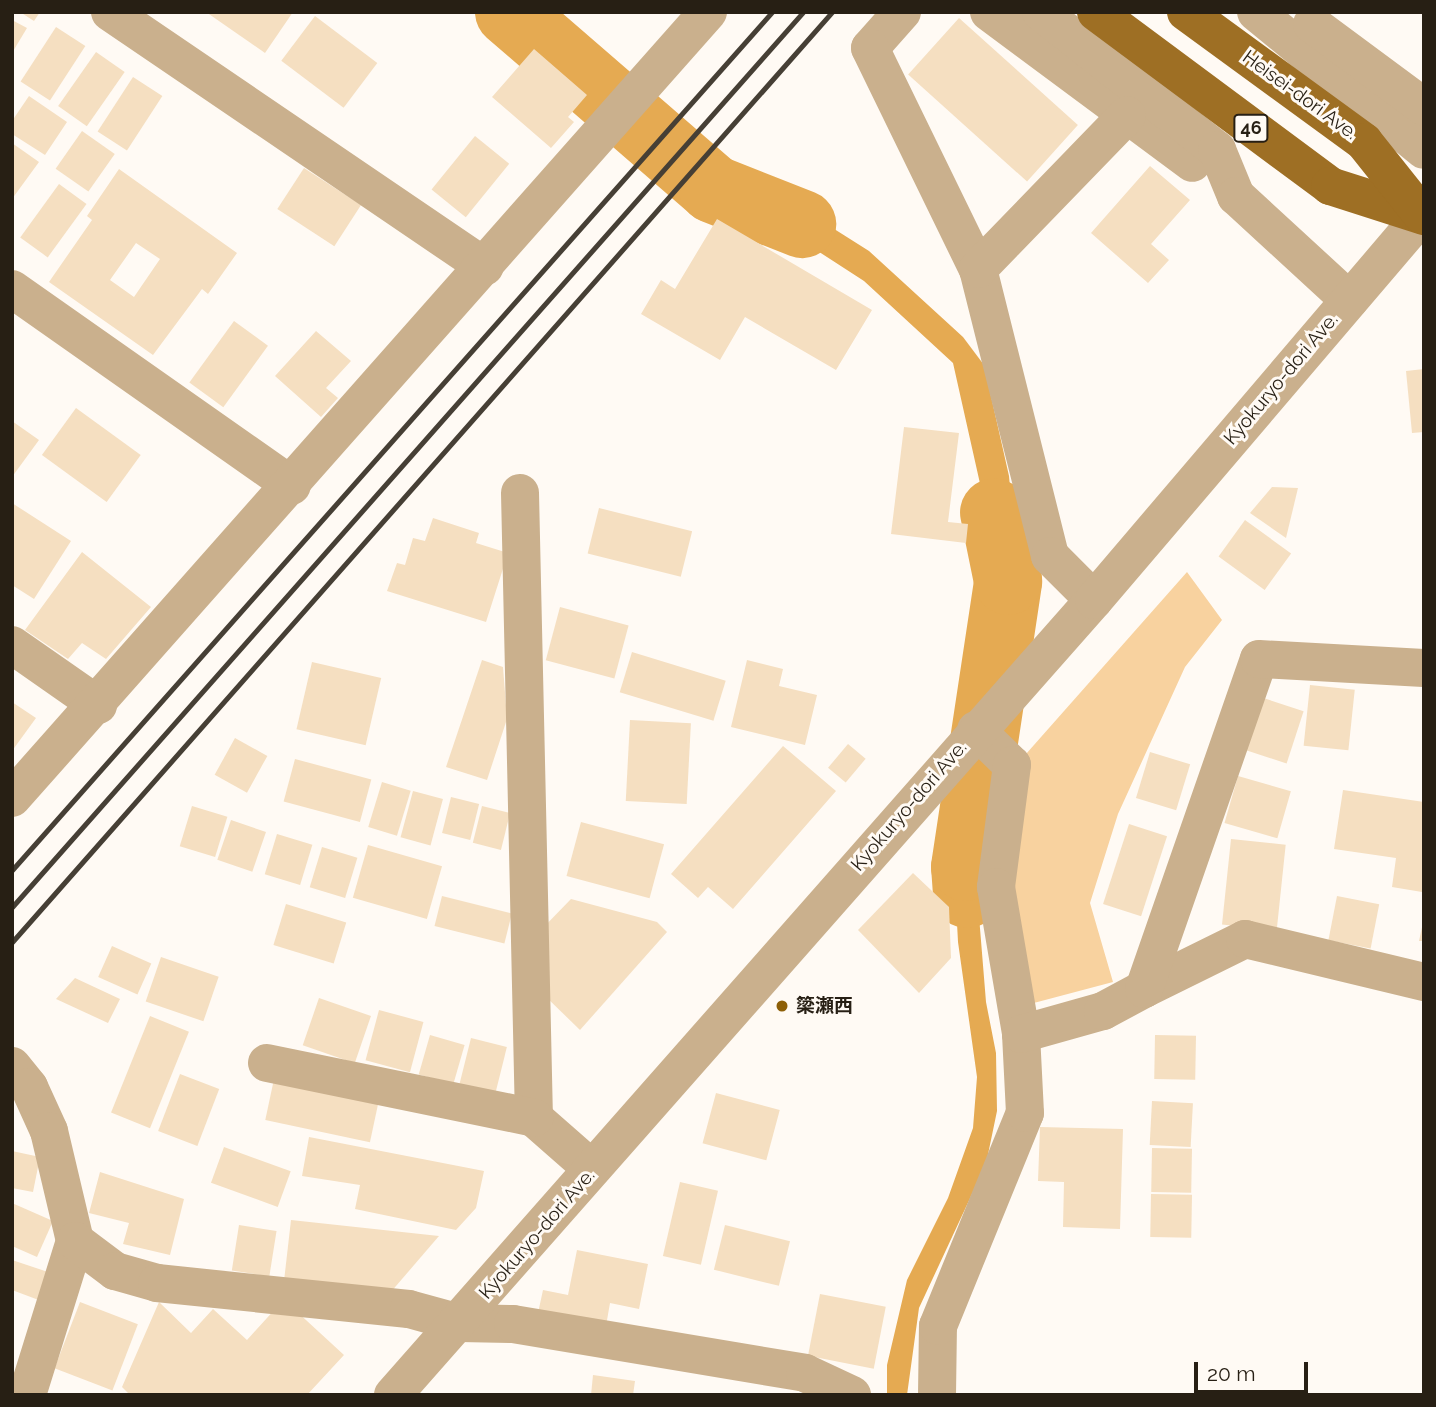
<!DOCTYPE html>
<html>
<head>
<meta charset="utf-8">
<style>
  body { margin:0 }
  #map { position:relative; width:1436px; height:1407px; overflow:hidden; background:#fffaf4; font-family:Raleway,"Noto Sans JP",sans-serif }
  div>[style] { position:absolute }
  .green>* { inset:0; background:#f8d29f }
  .water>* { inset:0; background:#e5aa52 }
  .river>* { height:68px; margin:-34px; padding:0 34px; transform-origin:34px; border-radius:34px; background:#e5aa52 }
  .building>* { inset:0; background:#f5dfc1; transform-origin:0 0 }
  .minor>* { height:38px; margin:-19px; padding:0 19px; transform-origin:19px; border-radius:19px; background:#cab08d }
  .major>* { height:38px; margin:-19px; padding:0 19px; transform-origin:19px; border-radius:19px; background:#9e6f24 }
  .rail>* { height:5px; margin:-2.5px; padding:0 2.5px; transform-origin:2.5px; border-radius:2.5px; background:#463f35 }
  .dots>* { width:19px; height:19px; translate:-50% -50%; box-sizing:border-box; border:4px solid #fffaf4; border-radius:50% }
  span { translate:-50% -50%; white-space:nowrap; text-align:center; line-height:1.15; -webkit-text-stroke:6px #fffaf4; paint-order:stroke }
  .shield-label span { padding:2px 5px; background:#fffaf4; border:2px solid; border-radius:5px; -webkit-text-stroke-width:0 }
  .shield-label { font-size:18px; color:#271f14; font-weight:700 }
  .street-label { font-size:19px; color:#271f14 }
  .poi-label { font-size:19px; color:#271f14; font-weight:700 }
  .left { translate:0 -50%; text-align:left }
  .frame { position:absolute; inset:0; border:14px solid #271f14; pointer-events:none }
  .scale { position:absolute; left:1194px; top:1362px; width:114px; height:32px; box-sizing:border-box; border:4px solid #271f14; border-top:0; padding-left:9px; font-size:21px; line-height:24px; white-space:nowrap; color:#271f14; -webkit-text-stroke:5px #fffaf4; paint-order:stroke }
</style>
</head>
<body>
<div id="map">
  <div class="green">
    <div style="clip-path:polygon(1187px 572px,1222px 620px,1185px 667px,1118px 814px,1090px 903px,1113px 982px,1030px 1004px,1009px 886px,1026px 754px)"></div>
  </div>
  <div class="water">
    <div style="clip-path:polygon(727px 172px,801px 208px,869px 251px,963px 337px,984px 365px,1009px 476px,1019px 585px,983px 627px,996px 555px,953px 363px,864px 281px,810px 246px,708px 196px)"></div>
    <div style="clip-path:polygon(986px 787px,975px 867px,986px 1002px,996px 1053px,997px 1111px,986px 1164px,919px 1308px,907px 1395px,887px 1395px,887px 1365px,907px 1280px,948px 1198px,973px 1128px,977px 1077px,958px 942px,954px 867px,959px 819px)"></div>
  </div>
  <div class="river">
    <div style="left:509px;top:12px;width:270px;rotate:40.9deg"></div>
    <div style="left:713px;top:189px;width:96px;rotate:21.5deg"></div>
    <div style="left:967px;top:894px;width:27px;rotate:-94deg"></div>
    <div style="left:965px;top:867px;width:289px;rotate:-81.4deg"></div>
    <div style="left:1008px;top:581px;width:70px;rotate:-101.5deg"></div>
  </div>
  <div class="building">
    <div style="clip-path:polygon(20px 12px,40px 12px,34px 21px)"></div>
    <div style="clip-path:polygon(206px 12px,293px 12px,265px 53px)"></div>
    <div style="left:315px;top:16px;width:78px;height:56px;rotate:37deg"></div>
    <div style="left:959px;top:18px;width:160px;height:76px;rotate:42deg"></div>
    <div style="clip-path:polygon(12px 20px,27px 28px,12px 53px)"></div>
    <div style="left:56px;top:27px;width:35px;height:65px;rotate:33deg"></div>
    <div style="clip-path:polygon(534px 49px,587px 95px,568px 117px,574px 122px,551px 148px,492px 97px)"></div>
    <div style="left:96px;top:52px;width:35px;height:66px;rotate:35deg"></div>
    <div style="left:133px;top:77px;width:35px;height:65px;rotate:33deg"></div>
    <div style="clip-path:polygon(29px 96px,67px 122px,45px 155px,12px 134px,12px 121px)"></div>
    <div style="left:82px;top:131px;width:40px;height:46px;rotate:35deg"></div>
    <div style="left:475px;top:136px;width:44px;height:69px;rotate:39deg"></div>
    <div style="clip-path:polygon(12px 143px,39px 162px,12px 199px)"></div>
    <div style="clip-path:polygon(1150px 166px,1190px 200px,1151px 244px,1169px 260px,1148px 283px,1091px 233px)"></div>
    <div style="left:304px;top:168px;width:68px;height:49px;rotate:33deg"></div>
    <div style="clip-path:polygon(evenodd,119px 169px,237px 253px,208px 294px,202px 289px,153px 355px,49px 282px,92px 220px,87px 216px,119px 169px,136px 243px,160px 259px,134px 297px,110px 280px,136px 243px)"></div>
    <div style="left:59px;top:184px;width:34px;height:66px;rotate:36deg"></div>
    <div style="clip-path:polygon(717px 219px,872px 310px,836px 370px,745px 317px,720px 360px,641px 314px,661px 280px,675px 289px)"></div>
    <div style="left:234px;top:321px;width:42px;height:76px;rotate:36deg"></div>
    <div style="clip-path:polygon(316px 331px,351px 361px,326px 388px,338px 398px,321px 417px,275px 376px)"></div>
    <div style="clip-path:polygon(1424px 369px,1424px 432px,1412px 433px,1406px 371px)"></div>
    <div style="left:76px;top:408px;width:80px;height:58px;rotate:36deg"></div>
    <div style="clip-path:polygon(12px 421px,39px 440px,12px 477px)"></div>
    <div style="clip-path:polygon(904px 427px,959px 433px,948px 522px,968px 524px,966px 543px,891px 534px)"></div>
    <div style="clip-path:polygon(1272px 487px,1298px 488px,1286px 538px,1250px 513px)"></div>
    <div style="clip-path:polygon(12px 503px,71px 541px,34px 599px,12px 585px)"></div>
    <div style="left:599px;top:508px;width:96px;height:47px;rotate:14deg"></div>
    <div style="clip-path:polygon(433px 518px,479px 533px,476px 543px,508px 553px,486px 622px,387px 591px,397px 563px,405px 565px,413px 538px,425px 541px)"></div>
    <div style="left:1245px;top:520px;width:57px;height:45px;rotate:36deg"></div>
    <div style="clip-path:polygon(82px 552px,151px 607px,106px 659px,82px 643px,68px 659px,25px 630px)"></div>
    <div style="left:560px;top:607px;width:71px;height:55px;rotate:15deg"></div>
    <div style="left:632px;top:652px;width:98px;height:42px;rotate:17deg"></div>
    <div style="clip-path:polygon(482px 660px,503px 667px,507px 719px,487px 780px,446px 767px)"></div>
    <div style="clip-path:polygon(747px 660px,783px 669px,779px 686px,817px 695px,805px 745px,731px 727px)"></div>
    <div style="left:312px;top:662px;width:71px;height:69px;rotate:13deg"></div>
    <div style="left:1310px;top:685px;width:45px;height:61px;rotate:6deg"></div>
    <div style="left:1257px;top:696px;width:49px;height:55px;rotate:18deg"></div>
    <div style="clip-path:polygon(12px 702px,36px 718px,12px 751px)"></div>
    <div style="left:630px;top:720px;width:61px;height:81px;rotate:3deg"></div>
    <div style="left:235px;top:738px;width:37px;height:42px;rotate:29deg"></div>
    <div style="left:848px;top:744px;width:23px;height:31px;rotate:40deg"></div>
    <div style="clip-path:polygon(783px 746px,836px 791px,733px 909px,708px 887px,698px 898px,671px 874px)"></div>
    <div style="left:1150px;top:752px;width:42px;height:48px;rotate:17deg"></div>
    <div style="left:295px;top:759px;width:79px;height:44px;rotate:15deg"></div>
    <div style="left:1238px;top:776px;width:55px;height:49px;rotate:16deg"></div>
    <div style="left:382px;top:782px;width:30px;height:47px;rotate:17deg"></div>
    <div style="clip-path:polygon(1343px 790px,1424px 802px,1422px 892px,1392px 887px,1396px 858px,1334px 849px)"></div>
    <div style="left:413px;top:791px;width:31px;height:48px;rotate:15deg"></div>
    <div style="left:451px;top:797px;width:29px;height:37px;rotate:14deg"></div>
    <div style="left:192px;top:806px;width:37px;height:42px;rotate:17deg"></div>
    <div style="left:482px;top:806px;width:29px;height:38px;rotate:14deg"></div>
    <div style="left:231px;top:820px;width:37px;height:42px;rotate:19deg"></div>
    <div style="left:581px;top:822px;width:86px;height:56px;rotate:15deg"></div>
    <div style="left:1129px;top:824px;width:40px;height:84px;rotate:18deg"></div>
    <div style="left:277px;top:834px;width:37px;height:42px;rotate:17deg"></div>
    <div style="left:1231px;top:839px;width:55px;height:86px;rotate:6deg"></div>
    <div style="left:368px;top:845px;width:77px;height:55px;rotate:16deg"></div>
    <div style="left:322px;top:847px;width:37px;height:42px;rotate:17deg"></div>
    <div style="clip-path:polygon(913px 873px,949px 907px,951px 958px,919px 993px,858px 930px)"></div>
    <div style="left:442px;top:896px;width:72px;height:31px;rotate:14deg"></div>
    <div style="left:1337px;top:896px;width:43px;height:45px;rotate:11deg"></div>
    <div style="clip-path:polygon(571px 899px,657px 922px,667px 932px,580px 1030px,541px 992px,537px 934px)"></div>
    <div style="left:286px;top:904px;width:63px;height:43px;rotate:17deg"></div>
    <div style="clip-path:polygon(1424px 918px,1424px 941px,1419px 941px)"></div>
    <div style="left:112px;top:946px;width:43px;height:34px;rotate:24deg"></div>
    <div style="left:161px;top:957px;width:61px;height:47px;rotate:19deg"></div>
    <div style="clip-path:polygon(75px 978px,120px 999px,108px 1023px,56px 999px)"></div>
    <div style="left:319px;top:998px;width:55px;height:50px;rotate:19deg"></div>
    <div style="left:379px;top:1010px;width:46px;height:52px;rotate:15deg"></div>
    <div style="left:150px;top:1016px;width:42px;height:104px;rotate:22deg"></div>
    <div style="left:430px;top:1035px;width:36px;height:41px;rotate:16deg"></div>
    <div style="left:1155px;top:1035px;width:41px;height:44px;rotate:1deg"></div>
    <div style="left:471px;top:1038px;width:37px;height:52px;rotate:14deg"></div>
    <div style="left:180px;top:1074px;width:42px;height:61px;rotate:21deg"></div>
    <div style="left:274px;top:1079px;width:107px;height:42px;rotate:12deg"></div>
    <div style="left:716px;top:1093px;width:66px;height:52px;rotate:15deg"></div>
    <div style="left:1152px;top:1101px;width:41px;height:44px;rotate:3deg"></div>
    <div style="clip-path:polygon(1040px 1127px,1123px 1129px,1120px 1229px,1063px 1227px,1064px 1182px,1038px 1181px)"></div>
    <div style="clip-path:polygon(309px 1137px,484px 1171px,476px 1208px,456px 1230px,355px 1209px,360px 1185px,302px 1176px)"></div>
    <div style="left:224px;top:1147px;width:71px;height:38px;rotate:20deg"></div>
    <div style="left:1152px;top:1148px;width:40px;height:44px;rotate:1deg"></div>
    <div style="clip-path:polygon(12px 1151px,40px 1157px,33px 1192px,12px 1188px)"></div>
    <div style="clip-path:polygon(100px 1172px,184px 1199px,170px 1255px,123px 1244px,129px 1223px,89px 1213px)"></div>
    <div style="left:680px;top:1182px;width:39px;height:76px;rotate:13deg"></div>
    <div style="left:1151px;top:1194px;width:41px;height:43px;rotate:1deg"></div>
    <div style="clip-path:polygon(12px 1203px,53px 1221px,37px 1257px,12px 1246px)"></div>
    <div style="clip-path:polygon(291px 1220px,439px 1236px,390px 1293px,284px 1281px)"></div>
    <div style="left:239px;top:1225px;width:38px;height:46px;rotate:9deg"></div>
    <div style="left:725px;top:1225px;width:67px;height:46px;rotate:14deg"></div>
    <div style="clip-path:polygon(577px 1250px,648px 1264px,639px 1309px,610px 1303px,606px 1326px,538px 1313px,543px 1290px,568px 1295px)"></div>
    <div style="clip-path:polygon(12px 1260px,54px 1274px,44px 1302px,12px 1290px)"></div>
    <div style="left:820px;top:1294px;width:67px;height:63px;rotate:11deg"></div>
    <div style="left:80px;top:1302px;width:62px;height:71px;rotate:21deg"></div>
    <div style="clip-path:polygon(159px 1302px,191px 1333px,213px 1309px,247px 1340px,277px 1307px,294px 1309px,344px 1355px,307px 1395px,130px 1395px,122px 1387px)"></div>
    <div style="clip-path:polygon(593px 1375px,635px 1381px,633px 1395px,591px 1395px)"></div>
  </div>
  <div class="minor">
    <div style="left:110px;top:12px;width:453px;rotate:34.2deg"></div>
    <div style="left:902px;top:12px;width:48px;rotate:131.6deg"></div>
    <div style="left:870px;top:48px;width:246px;rotate:64deg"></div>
    <div style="left:978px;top:269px;width:296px;rotate:75.9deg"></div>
    <div style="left:1050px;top:556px;width:62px;rotate:45deg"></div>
    <div style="left:989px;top:12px;width:253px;rotate:36.6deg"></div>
    <div style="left:1041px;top:12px;width:224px;rotate:38.1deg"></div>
    <div style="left:1217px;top:150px;width:50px;rotate:67.6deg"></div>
    <div style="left:1236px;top:196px;width:154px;rotate:42.6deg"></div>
    <div style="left:1256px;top:12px;width:217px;rotate:39.4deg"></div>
    <div style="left:1312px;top:24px;width:139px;rotate:36.5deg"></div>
    <div style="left:978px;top:269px;width:214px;rotate:-45.9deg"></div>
    <div style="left:12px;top:289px;width:342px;rotate:35.1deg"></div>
    <div style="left:520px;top:493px;width:625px;rotate:88.72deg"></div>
    <div style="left:534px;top:1118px;width:77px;rotate:41.3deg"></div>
    <div style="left:12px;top:645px;width:105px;rotate:34.9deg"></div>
    <div style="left:976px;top:730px;width:50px;rotate:44.2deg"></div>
    <div style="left:1012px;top:765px;width:123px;rotate:97.5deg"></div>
    <div style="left:996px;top:887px;width:149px;rotate:80.3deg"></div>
    <div style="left:12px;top:798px;width:1050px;rotate:-48.48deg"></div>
    <div style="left:1144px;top:989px;width:113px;rotate:-26.3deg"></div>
    <div style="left:1245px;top:939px;width:184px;rotate:13.5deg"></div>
    <div style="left:267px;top:1063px;width:273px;rotate:11.6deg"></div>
    <div style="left:12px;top:1066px;width:27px;rotate:51deg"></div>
    <div style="left:29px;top:1087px;width:48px;rotate:65.6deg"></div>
    <div style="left:49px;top:1131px;width:113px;rotate:76.7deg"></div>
    <div style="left:75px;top:1241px;width:161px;rotate:107.3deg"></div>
    <div style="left:75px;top:1241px;width:50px;rotate:36.9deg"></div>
    <div style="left:115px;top:1271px;width:44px;rotate:15.9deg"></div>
    <div style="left:157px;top:1283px;width:253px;rotate:5.9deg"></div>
    <div style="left:409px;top:1309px;width:53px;rotate:15.4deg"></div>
    <div style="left:460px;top:1323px;width:53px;rotate:1.1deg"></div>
    <div style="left:513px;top:1324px;width:296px;rotate:9.5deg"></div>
    <div style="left:805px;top:1373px;width:52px;rotate:25.1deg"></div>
    <div style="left:393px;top:1395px;width:1060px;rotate:-48.6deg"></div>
    <div style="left:1094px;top:600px;width:509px;rotate:-49.55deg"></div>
    <div style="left:937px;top:1395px;width:69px;rotate:-89.2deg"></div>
    <div style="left:938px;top:1326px;width:230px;rotate:-67.8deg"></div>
    <div style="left:1025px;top:1113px;width:79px;rotate:-92.9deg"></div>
    <div style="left:1021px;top:1034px;width:85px;rotate:-15.7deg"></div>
    <div style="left:1103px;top:1011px;width:47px;rotate:-28.2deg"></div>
    <div style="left:1144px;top:989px;width:349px;rotate:-70.8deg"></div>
    <div style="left:1259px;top:659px;width:165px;rotate:3.1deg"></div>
  </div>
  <div class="major">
    <div style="left:1096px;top:12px;width:292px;rotate:36.6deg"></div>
    <div style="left:1330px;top:186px;width:99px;rotate:17.7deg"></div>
    <div style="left:1186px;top:12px;width:220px;rotate:36.1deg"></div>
    <div style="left:1364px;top:142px;width:93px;rotate:51.5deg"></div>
  </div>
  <div class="rail">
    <div style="left:12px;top:870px;width:1146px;rotate:-48.47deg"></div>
    <div style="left:12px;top:907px;width:1194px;rotate:-48.53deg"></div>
    <div style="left:12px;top:942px;width:1240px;rotate:-48.6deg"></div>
  </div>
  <div class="dots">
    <div style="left:782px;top:1006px;background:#8d5f07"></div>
  </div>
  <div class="shield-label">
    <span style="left:1251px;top:128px">46</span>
  </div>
  <div class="street-label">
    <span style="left:1300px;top:95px;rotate:36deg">Heisei-dori Ave.</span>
    <span style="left:1281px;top:379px;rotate:-50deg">Kyokuryo-dori Ave.</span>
    <span style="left:909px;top:806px;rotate:-49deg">Kyokuryo-dori Ave.</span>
    <span style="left:537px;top:1234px;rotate:-49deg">Kyokuryo-dori Ave.</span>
  </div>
  <div class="poi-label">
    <span class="left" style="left:796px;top:1006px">簗瀬西</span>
  </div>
  <div class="frame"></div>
  <div class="scale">20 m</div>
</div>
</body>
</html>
